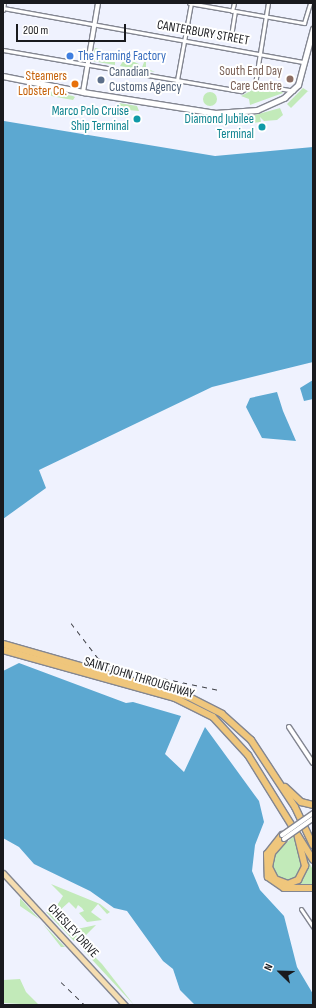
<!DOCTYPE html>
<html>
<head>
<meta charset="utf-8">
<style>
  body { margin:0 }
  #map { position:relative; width:316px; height:1008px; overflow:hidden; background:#eff2fe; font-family:"Sofia Sans Condensed",sans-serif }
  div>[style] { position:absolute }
  .green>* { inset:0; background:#c2eab9 }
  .round { border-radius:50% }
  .water>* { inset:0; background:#5ca8d1 }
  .roads { filter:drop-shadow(1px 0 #838691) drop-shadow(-1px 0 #838691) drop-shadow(0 1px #838691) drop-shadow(0 -1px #838691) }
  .minor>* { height:3px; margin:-1.5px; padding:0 1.5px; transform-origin:1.5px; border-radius:1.5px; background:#fff }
  .tertiary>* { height:4px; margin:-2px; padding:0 2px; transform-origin:2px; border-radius:2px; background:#fff }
  .secondary>* { height:4.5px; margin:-2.25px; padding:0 2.25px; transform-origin:2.25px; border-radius:2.25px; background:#fff }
  .primary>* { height:5px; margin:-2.5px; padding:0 2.5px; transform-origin:2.5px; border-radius:2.5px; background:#f5ddb0 }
  .motorway>* { height:6px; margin:-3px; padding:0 3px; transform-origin:3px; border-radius:3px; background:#efc67c }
  .rail>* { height:1px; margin-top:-0.5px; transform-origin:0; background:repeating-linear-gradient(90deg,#3f4046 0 5px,transparent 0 10px) }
  .bridges { filter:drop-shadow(1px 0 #838691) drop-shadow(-1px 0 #838691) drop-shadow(0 1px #838691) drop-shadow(0 -1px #838691) }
  .tertiary-bridge>* { height:4px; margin:-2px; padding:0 2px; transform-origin:2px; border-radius:2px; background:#fff }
  .dots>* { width:11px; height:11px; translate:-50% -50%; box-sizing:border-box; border:2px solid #fff; border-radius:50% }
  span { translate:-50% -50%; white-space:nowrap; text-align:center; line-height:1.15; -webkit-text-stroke:4px #fff; paint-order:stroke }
  .street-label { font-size:13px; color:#191a1e }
  .shop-label { font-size:13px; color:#366cbe }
  .left { translate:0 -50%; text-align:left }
  .education-label { font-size:13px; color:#785e54 }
  .right { translate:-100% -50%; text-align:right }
  .service-label { font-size:13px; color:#4e5e75 }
  .food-label { font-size:13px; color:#c56008 }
  .culture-label { font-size:13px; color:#0d838f }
  .frame { position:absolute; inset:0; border:4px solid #191a1e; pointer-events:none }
  .north { position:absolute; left:260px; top:952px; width:40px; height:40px; -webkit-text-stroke:3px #fff; paint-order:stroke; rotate:293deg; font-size:11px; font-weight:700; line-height:16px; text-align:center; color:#191a1e }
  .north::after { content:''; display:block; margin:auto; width:14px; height:18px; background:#191a1e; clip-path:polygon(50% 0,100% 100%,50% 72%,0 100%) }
  .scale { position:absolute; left:16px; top:24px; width:110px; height:18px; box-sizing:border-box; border:2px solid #191a1e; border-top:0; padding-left:5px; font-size:12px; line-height:14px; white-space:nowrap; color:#191a1e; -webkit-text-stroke:3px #fff; paint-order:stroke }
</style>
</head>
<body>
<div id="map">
  <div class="green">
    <div style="clip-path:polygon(95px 48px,99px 49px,98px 56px,115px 57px,115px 65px,92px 61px)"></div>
    <div style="clip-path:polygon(146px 57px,146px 68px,155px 72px,141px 70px)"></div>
    <div style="clip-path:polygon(125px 58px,139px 64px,138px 69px,120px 66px)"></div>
    <div style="clip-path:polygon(260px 86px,281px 90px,283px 93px,250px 105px,249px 99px,241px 96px)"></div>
    <div style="clip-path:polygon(303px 88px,311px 93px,308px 91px,291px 108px,287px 104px)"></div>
    <div style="clip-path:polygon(37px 89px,73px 96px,75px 97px,73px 100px,56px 97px,36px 92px)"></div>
    <div class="round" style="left:203px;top:92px;width:14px;height:14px"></div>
    <div style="clip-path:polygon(119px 103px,137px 106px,139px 111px,118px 109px)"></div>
    <div style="clip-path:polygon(280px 108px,283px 115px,277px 120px,264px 121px,260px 117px,261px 122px,240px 124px,240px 119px)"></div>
    <div style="clip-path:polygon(294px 836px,303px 866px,297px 878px,288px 881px,276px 877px,271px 867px,275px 853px)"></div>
    <div style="clip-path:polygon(307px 858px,313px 870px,313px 886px,296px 885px,304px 876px)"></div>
    <div style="clip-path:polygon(51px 884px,100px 904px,110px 912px,107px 914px,98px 904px,91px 912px,102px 920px,87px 922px,79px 913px,84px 911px,82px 908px,78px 905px,76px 909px,69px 902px,59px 911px,65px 922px,54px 910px,63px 896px)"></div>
    <div style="clip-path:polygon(20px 898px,39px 919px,20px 906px)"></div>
    <div style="clip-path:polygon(54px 911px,81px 940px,74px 941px,46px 912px)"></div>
    <div style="clip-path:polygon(67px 923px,77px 929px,96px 925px,82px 939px)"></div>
    <div style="clip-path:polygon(43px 924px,65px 947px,61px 947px)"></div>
    <div style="clip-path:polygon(86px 948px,102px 964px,134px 1005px,84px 951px)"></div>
    <div style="clip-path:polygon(20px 979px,26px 992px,39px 1005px,3px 1003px,3px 980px)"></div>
  </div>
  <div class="water">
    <div style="clip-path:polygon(4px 121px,215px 156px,313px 147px,313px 362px,212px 387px,39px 470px,46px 488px,3px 519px)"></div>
    <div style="clip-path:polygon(313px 380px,313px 399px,304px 401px,300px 388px)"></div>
    <div style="clip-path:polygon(277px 392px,283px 411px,296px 441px,262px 438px,246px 407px,250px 398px)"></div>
    <div style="clip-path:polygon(19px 663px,126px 703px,133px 702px,181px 716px,165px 754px,184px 772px,205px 727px,259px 801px,264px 822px,255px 845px,252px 871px,260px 890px,284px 916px,297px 967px,313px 994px,313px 1005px,195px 1005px,180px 990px,173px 969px,163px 961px,127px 911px,114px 908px,90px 891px,34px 864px,19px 847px,3px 838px,3px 671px)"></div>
  </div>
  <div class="roads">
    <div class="minor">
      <div style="left:189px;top:3px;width:117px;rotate:9.9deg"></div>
      <div style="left:304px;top:23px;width:21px;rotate:-73deg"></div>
      <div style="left:3px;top:8px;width:306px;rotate:10.2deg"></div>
      <div style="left:3px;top:10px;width:7px;rotate:-82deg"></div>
      <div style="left:232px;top:11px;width:8px;rotate:-76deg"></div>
      <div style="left:231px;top:36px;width:25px;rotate:-81deg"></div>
      <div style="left:3px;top:50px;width:242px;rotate:9.8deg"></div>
      <div style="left:241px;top:91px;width:16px;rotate:-27deg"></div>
      <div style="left:255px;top:84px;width:82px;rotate:-80.9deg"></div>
      <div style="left:177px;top:80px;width:78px;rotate:-79.7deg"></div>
      <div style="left:255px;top:84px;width:39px;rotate:10deg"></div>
      <div style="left:301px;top:909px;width:22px;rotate:56deg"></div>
    </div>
    <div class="tertiary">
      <div style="left:83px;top:92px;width:90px;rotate:-80.4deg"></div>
      <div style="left:289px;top:727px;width:43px;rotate:56.3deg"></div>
    </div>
    <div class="secondary">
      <div style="left:3px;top:76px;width:83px;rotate:11.2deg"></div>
      <div style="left:83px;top:92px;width:134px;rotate:9deg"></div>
      <div style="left:215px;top:113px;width:42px;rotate:-4.1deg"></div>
      <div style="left:257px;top:110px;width:30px;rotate:-24deg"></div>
      <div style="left:284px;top:98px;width:19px;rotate:-43deg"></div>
      <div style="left:298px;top:85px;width:58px;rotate:-75deg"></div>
    </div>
    <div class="primary">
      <div style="left:3px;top:873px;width:180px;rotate:47.3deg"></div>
    </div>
    <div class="motorway">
      <div style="left:3px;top:644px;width:193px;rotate:15.9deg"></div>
      <div style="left:189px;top:697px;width:37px;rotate:27deg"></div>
      <div style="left:222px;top:714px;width:39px;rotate:42deg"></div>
      <div style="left:251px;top:740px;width:80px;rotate:56.7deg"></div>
      <div style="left:295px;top:807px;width:42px;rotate:64.7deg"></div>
      <div style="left:3px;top:650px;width:179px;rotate:15.6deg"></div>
      <div style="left:175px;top:698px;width:42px;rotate:26.6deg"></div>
      <div style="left:213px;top:717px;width:52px;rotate:47.4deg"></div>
      <div style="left:248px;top:755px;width:123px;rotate:58.2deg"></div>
      <div style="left:285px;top:787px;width:22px;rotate:43deg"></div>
      <div style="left:301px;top:802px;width:12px;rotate:14deg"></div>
      <div style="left:282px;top:835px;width:24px;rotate:128deg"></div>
      <div style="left:267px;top:854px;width:23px;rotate:88deg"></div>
      <div style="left:268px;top:877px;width:19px;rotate:35deg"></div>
      <div style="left:284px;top:888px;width:29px"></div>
      <div style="left:284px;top:839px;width:18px;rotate:131deg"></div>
      <div style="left:272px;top:853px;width:14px;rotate:102deg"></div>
      <div style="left:269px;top:867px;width:13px;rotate:63deg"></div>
      <div style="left:275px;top:879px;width:14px;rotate:21deg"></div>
      <div style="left:288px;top:884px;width:11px;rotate:-22deg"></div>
      <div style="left:298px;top:880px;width:16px;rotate:-63deg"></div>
      <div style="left:305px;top:866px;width:30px;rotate:-104deg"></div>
    </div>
  </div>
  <div class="rail">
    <div style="left:71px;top:623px;width:44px;rotate:52.4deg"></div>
    <div style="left:98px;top:658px;width:19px;rotate:32deg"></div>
    <div style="left:114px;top:668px;width:106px;rotate:11.9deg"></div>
    <div style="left:61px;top:982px;width:33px;rotate:44deg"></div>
  </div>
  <div class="bridges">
    <div class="tertiary-bridge">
      <div style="left:282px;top:835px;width:38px;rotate:-35deg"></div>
      <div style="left:284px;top:839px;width:35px;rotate:-35deg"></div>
    </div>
  </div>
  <div class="dots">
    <div style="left:70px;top:56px;background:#3f7fe0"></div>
    <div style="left:290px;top:79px;background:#8d6e63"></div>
    <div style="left:101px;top:80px;background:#5c6f8a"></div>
    <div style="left:75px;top:84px;background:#e8710a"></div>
    <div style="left:137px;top:119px;background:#0f9aa8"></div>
    <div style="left:262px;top:127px;background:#0f9aa8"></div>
  </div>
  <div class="street-label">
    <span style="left:203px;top:33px;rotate:10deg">CANTERBURY STREET</span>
    <span style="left:139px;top:678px;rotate:17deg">SAINT JOHN THROUGHWAY</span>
    <span style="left:73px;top:931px;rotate:47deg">CHESLEY DRIVE</span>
  </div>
  <div class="shop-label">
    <span class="left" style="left:78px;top:56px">The Framing Factory</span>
  </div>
  <div class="education-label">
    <span class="right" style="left:282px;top:79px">South End Day<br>Care Centre</span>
  </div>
  <div class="service-label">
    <span class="left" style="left:109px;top:80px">Canadian<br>Customs Agency</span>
  </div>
  <div class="food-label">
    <span class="right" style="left:67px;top:84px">Steamers<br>Lobster Co.</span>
  </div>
  <div class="culture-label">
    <span class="right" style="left:129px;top:119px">Marco Polo Cruise<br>Ship Terminal</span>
    <span class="right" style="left:254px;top:127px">Diamond Jubilee<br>Terminal</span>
  </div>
  <div class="frame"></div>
  <div class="north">N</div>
  <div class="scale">200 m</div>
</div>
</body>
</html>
